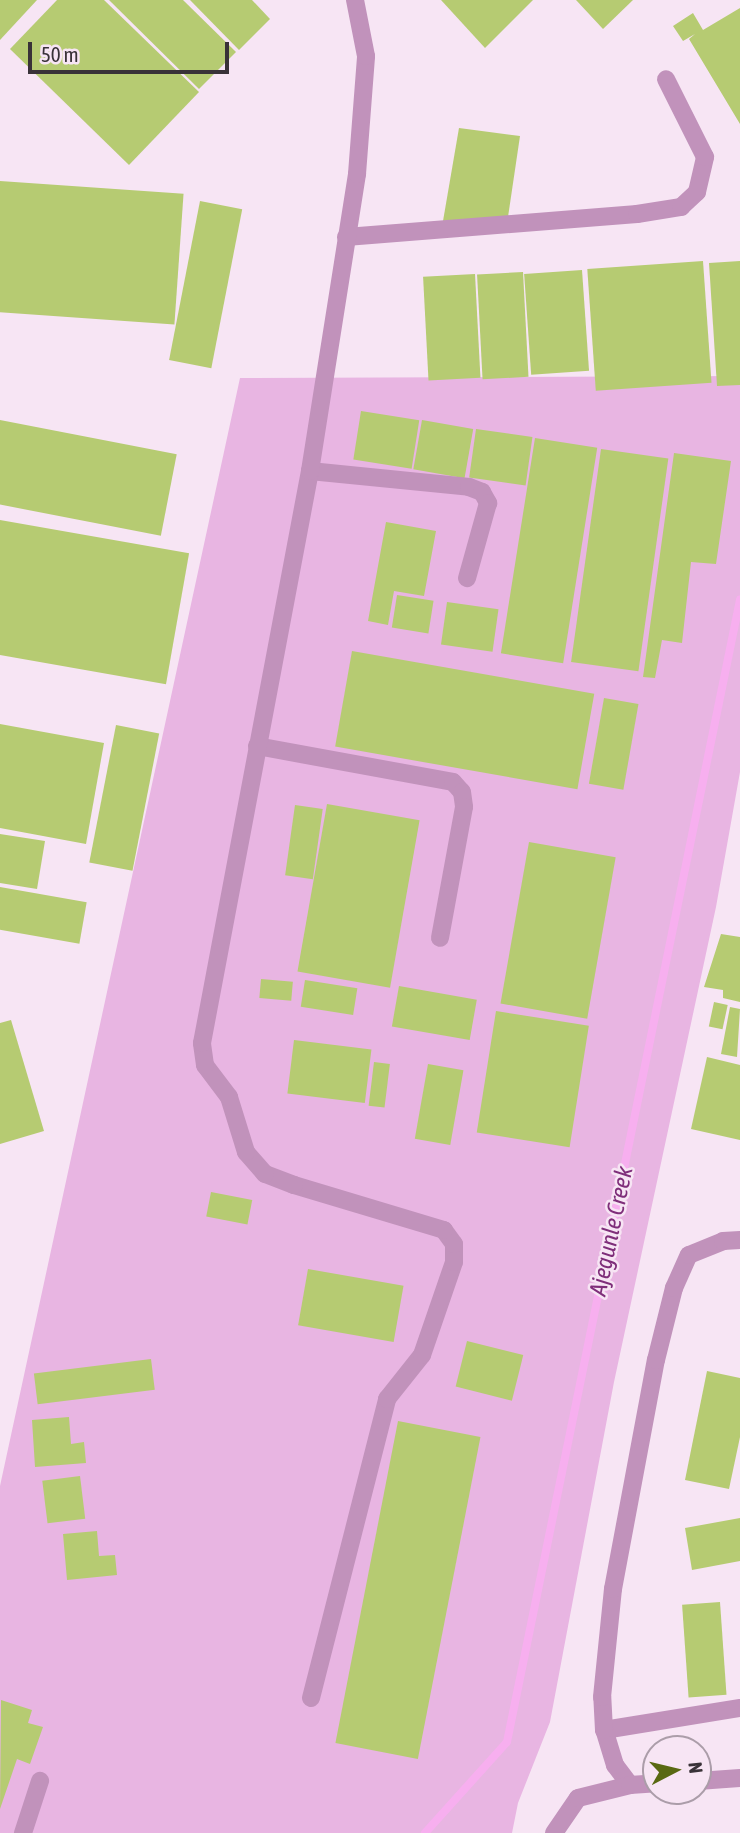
<!DOCTYPE html>
<html>
<head>
<meta charset="utf-8">
<style>
  body { margin:0 }
  #map { position:relative; width:740px; height:1833px; overflow:hidden; background:#f7e5f4; font-family:"Asap Condensed",sans-serif }
  div>[style] { position:absolute }
  .green>* { inset:0; background:#e8b5e2 }
  .stream>* { height:8px; margin:-4px; padding:0 4px; transform-origin:4px; border-radius:4px; background:#f7afef }
  .building>* { inset:0; background:#b6cb72; transform-origin:0 0 }
  .minor>* { height:18px; margin:-9px; padding:0 9px; transform-origin:9px; border-radius:9px; background:#c192bb }
  span { translate:-50% -50%; white-space:nowrap; text-align:center; line-height:1.15; -webkit-text-stroke:5px #f7e5f4; paint-order:stroke }
  .water-label { font-size:24px; color:#7f2e7a; font-style:italic }
  .north { position:absolute; left:642px; top:1735px; width:70px; height:70px; box-sizing:border-box; background:#f7e5f4; border:2px solid #ab9da9; border-radius:50%; rotate:83deg; font-size:19px; font-weight:700; line-height:28px; text-align:center; color:#393238 }
  .north::after { content:''; display:block; margin:auto; width:24px; height:32px; background:#596912; clip-path:polygon(50% 0,100% 100%,50% 72%,0 100%) }
  .scale { position:absolute; left:28px; top:42px; width:201px; height:32px; box-sizing:border-box; border:4px solid #393238; border-top:0; padding-left:9px; font-size:21px; line-height:24px; white-space:nowrap; color:#393238; -webkit-text-stroke:5px #f7e5f4; paint-order:stroke }
</style>
</head>
<body>
<div id="map">
  <div class="green">
    <div style="clip-path:polygon(740px 376px,740px 772px,716px 907px,614px 1382px,550px 1722px,518px 1803px,512px 1833px,0 1833px,0 1486px,240px 378px)"></div>
  </div>
  <div class="stream">
    <div style="left:425px;top:1833px;width:122px;rotate:-48deg"></div>
    <div style="left:507px;top:1742px;width:1166px;rotate:-78.47deg"></div>
  </div>
  <div class="building">
    <div style="clip-path:polygon(0 0,37px 0,0 40px)"></div>
    <div style="clip-path:polygon(57px 0,104px 0,199px 92px,129px 165px,10px 49px)"></div>
    <div style="clip-path:polygon(109px 0,183px 0,236px 52px,199px 89px)"></div>
    <div style="clip-path:polygon(190px 0,252px 0,270px 19px,239px 50px)"></div>
    <div style="clip-path:polygon(441px 0,533px 0,485px 48px)"></div>
    <div style="clip-path:polygon(576px 0,633px 0,603px 29px)"></div>
    <div style="clip-path:polygon(740px 8px,740px 124px,689px 39px,695px 34px,683px 41px,673px 26px,693px 13px,703px 30px)"></div>
    <div style="clip-path:polygon(459px 128px,520px 136px,508px 217px,443px 221px)"></div>
    <div style="left:0;top:181px;width:184px;height:131px;rotate:4deg"></div>
    <div style="left:200px;top:201px;width:43px;height:162px;rotate:11deg"></div>
    <div style="left:703px;top:261px;width:122px;height:116px;rotate:86deg"></div>
    <div style="clip-path:polygon(740px 261px,740px 385px,717px 386px,709px 263px)"></div>
    <div style="left:582px;top:270px;width:101px;height:58px;rotate:86deg"></div>
    <div style="left:523px;top:272px;width:105px;height:46px;rotate:87deg"></div>
    <div style="left:475px;top:274px;width:104px;height:52px;rotate:87deg"></div>
    <div style="left:361px;top:411px;width:59px;height:49px;rotate:9deg"></div>
    <div style="left:0;top:420px;width:180px;height:83px;rotate:11deg"></div>
    <div style="left:422px;top:420px;width:52px;height:50px;rotate:10deg"></div>
    <div style="left:476px;top:429px;width:57px;height:49px;rotate:8deg"></div>
    <div style="left:535px;top:438px;width:63px;height:218px;rotate:9deg"></div>
    <div style="left:601px;top:449px;width:68px;height:215px;rotate:8deg"></div>
    <div style="clip-path:polygon(674px 453px,731px 461px,716px 564px,691px 562px,682px 643px,662px 640px,655px 678px,643px 677px)"></div>
    <div style="left:0;top:520px;width:192px;height:133px;rotate:10deg"></div>
    <div style="clip-path:polygon(386px 522px,436px 531px,424px 596px,394px 591px,388px 625px,368px 621px)"></div>
    <div style="left:397px;top:595px;width:37px;height:33px;rotate:9deg"></div>
    <div style="left:447px;top:602px;width:52px;height:43px;rotate:8deg"></div>
    <div style="left:352px;top:651px;width:246px;height:97px;rotate:10deg"></div>
    <div style="left:604px;top:698px;width:35px;height:87px;rotate:10deg"></div>
    <div style="clip-path:polygon(0 724px,104px 743px,86px 844px,0 828px)"></div>
    <div style="left:116px;top:725px;width:44px;height:140px;rotate:11deg"></div>
    <div style="left:327px;top:804px;width:94px;height:170px;rotate:10deg"></div>
    <div style="left:295px;top:805px;width:28px;height:71px;rotate:8deg"></div>
    <div style="clip-path:polygon(0 834px,45px 841px,37px 889px,0 883px)"></div>
    <div style="left:529px;top:842px;width:88px;height:164px;rotate:10deg"></div>
    <div style="left:0;top:887px;width:88px;height:42px;rotate:10deg"></div>
    <div style="clip-path:polygon(721px 934px,740px 937px,740px 1002px,723px 998px,723px 990px,704px 987px)"></div>
    <div style="left:261px;top:979px;width:32px;height:19px;rotate:5deg"></div>
    <div style="left:305px;top:980px;width:53px;height:27px;rotate:9deg"></div>
    <div style="left:399px;top:986px;width:79px;height:41px;rotate:10deg"></div>
    <div style="left:714px;top:1002px;width:14px;height:25px;rotate:12deg"></div>
    <div style="clip-path:polygon(730px 1007px,740px 1009px,737px 1057px,721px 1054px)"></div>
    <div style="left:496px;top:1011px;width:94px;height:123px;rotate:9deg"></div>
    <div style="clip-path:polygon(11px 1020px,44px 1131px,0 1144px,0 1023px)"></div>
    <div style="left:294px;top:1040px;width:78px;height:54px;rotate:7deg"></div>
    <div style="clip-path:polygon(707px 1057px,740px 1065px,740px 1140px,691px 1129px)"></div>
    <div style="left:374px;top:1062px;width:16px;height:44px;rotate:7deg"></div>
    <div style="left:428px;top:1064px;width:36px;height:76px;rotate:10deg"></div>
    <div style="left:211px;top:1192px;width:42px;height:25px;rotate:11deg"></div>
    <div style="left:308px;top:1269px;width:97px;height:57px;rotate:10deg"></div>
    <div style="left:467px;top:1341px;width:58px;height:47px;rotate:14deg"></div>
    <div style="left:151px;top:1359px;width:31px;height:118px;rotate:83deg"></div>
    <div style="clip-path:polygon(707px 1371px,740px 1378px,740px 1437px,729px 1489px,685px 1480px)"></div>
    <div style="clip-path:polygon(69px 1417px,71px 1444px,84px 1442px,86px 1463px,35px 1467px,32px 1420px)"></div>
    <div style="left:398px;top:1421px;width:84px;height:328px;rotate:11deg"></div>
    <div style="left:80px;top:1476px;width:43px;height:38px;rotate:83deg"></div>
    <div style="clip-path:polygon(740px 1518px,740px 1561px,692px 1570px,685px 1528px)"></div>
    <div style="clip-path:polygon(97px 1531px,99px 1556px,115px 1555px,117px 1575px,67px 1580px,63px 1534px)"></div>
    <div style="left:720px;top:1602px;width:93px;height:38px;rotate:86deg"></div>
    <div style="clip-path:polygon(1px 1700px,32px 1710px,28px 1723px,43px 1727px,30px 1764px,17px 1759px,0 1809px)"></div>
  </div>
  <div class="minor">
    <div style="left:346px;top:237px;width:292px;rotate:-4.5deg"></div>
    <div style="left:637px;top:214px;width:45px;rotate:-9deg"></div>
    <div style="left:681px;top:207px;width:22px;rotate:-43deg"></div>
    <div style="left:697px;top:192px;width:36px;rotate:-77deg"></div>
    <div style="left:705px;top:157px;width:87px;rotate:-116.6deg"></div>
    <div style="left:310px;top:471px;width:160px;rotate:5.7deg"></div>
    <div style="left:469px;top:487px;width:14px;rotate:21deg"></div>
    <div style="left:482px;top:492px;width:13px;rotate:61deg"></div>
    <div style="left:488px;top:503px;width:78px;rotate:105.6deg"></div>
    <div style="left:257px;top:746px;width:199px;rotate:10.4deg"></div>
    <div style="left:453px;top:782px;width:13px;rotate:48deg"></div>
    <div style="left:462px;top:792px;width:15px;rotate:82deg"></div>
    <div style="left:464px;top:807px;width:133px;rotate:100.4deg"></div>
    <div style="left:311px;top:1698px;width:309px;rotate:-75.7deg"></div>
    <div style="left:387px;top:1399px;width:56px;rotate:-51.5deg"></div>
    <div style="left:422px;top:1355px;width:98px;rotate:-71deg"></div>
    <div style="left:454px;top:1262px;width:18px;rotate:-90deg"></div>
    <div style="left:454px;top:1244px;width:17px;rotate:-126deg"></div>
    <div style="left:444px;top:1230px;width:157px;rotate:-163.3deg"></div>
    <div style="left:294px;top:1185px;width:31px;rotate:-159deg"></div>
    <div style="left:265px;top:1174px;width:29px;rotate:-131deg"></div>
    <div style="left:246px;top:1152px;width:58px;rotate:-107.2deg"></div>
    <div style="left:229px;top:1097px;width:40px;rotate:-127deg"></div>
    <div style="left:205px;top:1065px;width:22px;rotate:-98deg"></div>
    <div style="left:202px;top:1043px;width:582px;rotate:-79.31deg"></div>
    <div style="left:310px;top:471px;width:301px;rotate:-81deg"></div>
    <div style="left:357px;top:174px;width:118px;rotate:-85.6deg"></div>
    <div style="left:366px;top:56px;width:57px;rotate:-101.1deg"></div>
    <div style="left:604px;top:1730px;width:138px;rotate:-9.2deg"></div>
    <div style="left:698px;top:1781px;width:42px;rotate:-4.1deg"></div>
    <div style="left:630px;top:1785px;width:25px;rotate:-127deg"></div>
    <div style="left:615px;top:1765px;width:37px;rotate:-107deg"></div>
    <div style="left:604px;top:1730px;width:33px;rotate:-93deg"></div>
    <div style="left:602px;top:1697px;width:109px;rotate:-84.2deg"></div>
    <div style="left:613px;top:1589px;width:233px;rotate:-79.4deg"></div>
    <div style="left:656px;top:1360px;width:74px;rotate:-76deg"></div>
    <div style="left:674px;top:1288px;width:36px;rotate:-66deg"></div>
    <div style="left:689px;top:1255px;width:37px;rotate:-22deg"></div>
    <div style="left:723px;top:1241px;width:17px;rotate:-3deg"></div>
    <div style="left:23px;top:1833px;width:55px;rotate:-71.9deg"></div>
    <div style="left:554px;top:1833px;width:42px;rotate:-55.6deg"></div>
    <div style="left:578px;top:1798px;width:54px;rotate:-14deg"></div>
    <div style="left:630px;top:1785px;width:26px;rotate:-4deg"></div>
  </div>
  <div class="water-label">
    <span style="left:611px;top:1231px;rotate:-78deg">Ajegunle Creek</span>
  </div>
  <div class="north">N</div>
  <div class="scale">50 m</div>
</div>
</body>
</html>
